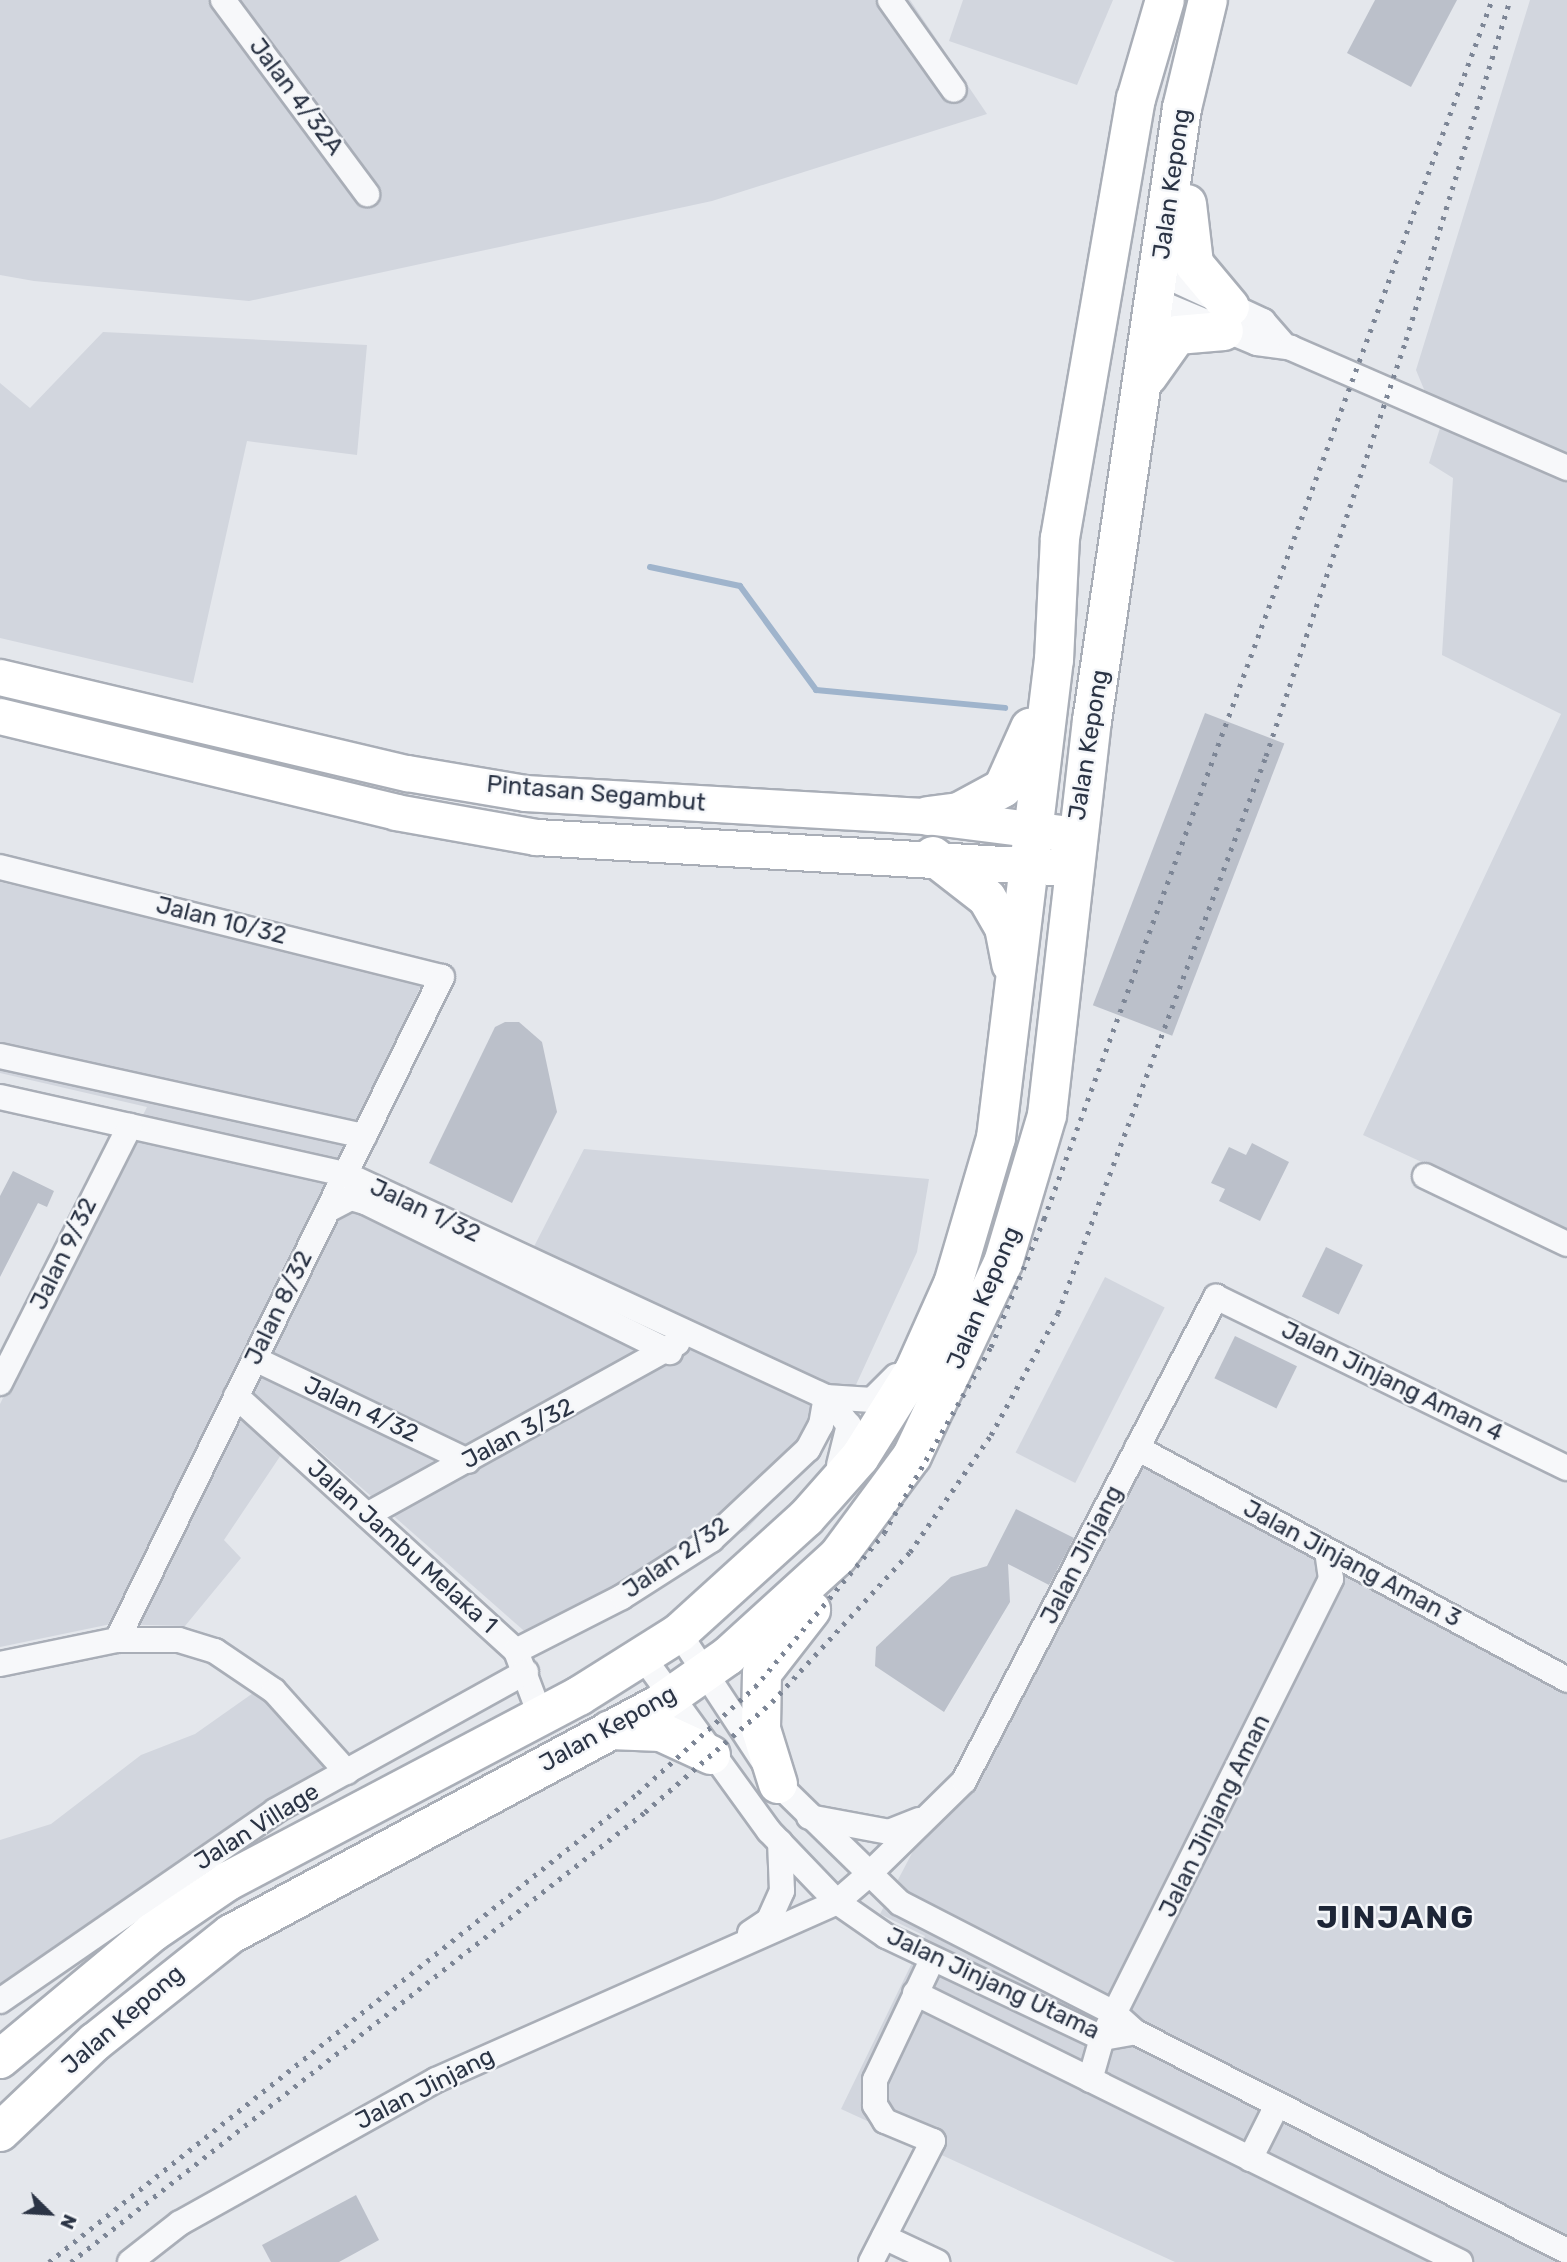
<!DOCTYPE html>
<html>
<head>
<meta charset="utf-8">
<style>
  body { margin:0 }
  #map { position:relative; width:1567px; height:2262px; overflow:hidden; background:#e4e7ec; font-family:Rubik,sans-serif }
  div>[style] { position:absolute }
  .built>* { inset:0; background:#d2d6de; transform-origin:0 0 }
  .stream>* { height:6px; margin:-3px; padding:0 3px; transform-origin:3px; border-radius:3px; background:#9fb4cc }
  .building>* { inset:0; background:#bbc0ca; transform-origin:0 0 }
  .roads { filter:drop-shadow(2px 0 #a9aeb7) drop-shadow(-2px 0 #a9aeb7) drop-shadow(0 2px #a9aeb7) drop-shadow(0 -2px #a9aeb7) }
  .street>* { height:24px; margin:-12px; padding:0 12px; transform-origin:12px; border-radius:12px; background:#f7f8fa }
  .secondary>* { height:35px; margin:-17.5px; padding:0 17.5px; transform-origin:17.5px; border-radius:17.5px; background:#fff }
  .primary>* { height:38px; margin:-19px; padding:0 19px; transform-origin:19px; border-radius:19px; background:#fff }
  .rail>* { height:5px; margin-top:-2.5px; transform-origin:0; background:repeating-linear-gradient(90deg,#7d8696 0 3.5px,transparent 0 10.5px) }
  span { translate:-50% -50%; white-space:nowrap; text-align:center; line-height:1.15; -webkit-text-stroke:5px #f4f6f9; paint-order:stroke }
  .street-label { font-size:24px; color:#2b3445 }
  .district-label { font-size:32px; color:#1d2536; font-weight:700; letter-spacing:2px }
  .north { position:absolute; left:14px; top:2178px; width:70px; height:70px; -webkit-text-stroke:5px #f4f6f9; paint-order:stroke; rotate:114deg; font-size:19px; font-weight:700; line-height:28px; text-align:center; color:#2b3445 }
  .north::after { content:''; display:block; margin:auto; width:24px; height:32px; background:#2b3445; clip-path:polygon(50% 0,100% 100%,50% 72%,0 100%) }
</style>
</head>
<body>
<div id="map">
  <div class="built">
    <div style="clip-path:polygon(0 0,910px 0,987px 114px,712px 201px,249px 301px,34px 281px,0 275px)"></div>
    <div style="clip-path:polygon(963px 0,1113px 0,1077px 85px,949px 41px)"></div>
    <div style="clip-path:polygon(1530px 0,1567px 0,1567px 1229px,1363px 1135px,1561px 714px,1442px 655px,1453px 478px,1429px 463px,1440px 428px,1416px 370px)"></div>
    <div style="clip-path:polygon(103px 332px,367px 345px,357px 455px,247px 441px,193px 683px,0 638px,0 383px,30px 408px)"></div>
    <div style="clip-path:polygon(0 882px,423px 982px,325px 1185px,523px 1268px,584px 1149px,929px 1179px,917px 1252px,832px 1437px,746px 1530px,530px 1636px,297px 1431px,224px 1540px,241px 1558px,185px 1626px,111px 1624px,0 1647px,0 1404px,147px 1107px,0 1073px)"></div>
    <div style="left:1105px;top:1277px;width:67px;height:197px;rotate:27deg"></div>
    <div style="clip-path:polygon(1126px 1446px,1567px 1688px,1567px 2262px,1175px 2262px,841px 2109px,925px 1936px,880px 1914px)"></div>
    <div style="clip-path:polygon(259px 1689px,337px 1769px,0 1991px,0 1840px,51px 1824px,141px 1755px,195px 1734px)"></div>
  </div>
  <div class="stream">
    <div style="left:650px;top:567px;width:92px;rotate:11.9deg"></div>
    <div style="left:740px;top:586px;width:129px;rotate:53.8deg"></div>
    <div style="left:816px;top:690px;width:190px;rotate:5.4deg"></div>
  </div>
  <div class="building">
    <div style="clip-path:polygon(1375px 0,1457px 0,1411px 87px,1347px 53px)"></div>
    <div style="left:1205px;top:713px;width:85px;height:313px;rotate:21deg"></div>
    <div style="clip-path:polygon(505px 1022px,519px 1022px,542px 1042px,557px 1112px,512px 1203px,429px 1163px,495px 1027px)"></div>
    <div style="clip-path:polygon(1252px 1143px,1289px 1162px,1260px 1221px,1219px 1201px,1225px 1189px,1211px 1183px,1229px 1147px,1246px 1155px)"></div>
    <div style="clip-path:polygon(13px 1171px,54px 1191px,47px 1207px,38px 1203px,0 1277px,0 1196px)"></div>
    <div style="left:1326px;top:1247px;width:41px;height:55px;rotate:26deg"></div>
    <div style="left:1235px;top:1336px;width:69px;height:47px;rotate:26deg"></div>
    <div style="clip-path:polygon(1016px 1509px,1074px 1538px,1049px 1585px,1008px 1564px,1010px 1602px,944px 1712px,875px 1666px,876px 1647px,951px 1577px,987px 1566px)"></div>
    <div style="clip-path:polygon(356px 2195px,379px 2240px,339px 2262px,271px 2262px,262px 2245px)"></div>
  </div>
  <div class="roads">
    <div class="street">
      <div style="left:223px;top:0;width:242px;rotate:53.4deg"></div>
      <div style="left:890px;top:0;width:110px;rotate:54.6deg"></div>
      <div style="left:1160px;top:273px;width:114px;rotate:25deg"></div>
      <div style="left:1263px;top:321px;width:32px;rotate:49deg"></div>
      <div style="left:1156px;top:301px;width:109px;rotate:22.6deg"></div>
      <div style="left:1257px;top:343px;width:34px;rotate:8deg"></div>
      <div style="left:1291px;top:348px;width:301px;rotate:23.5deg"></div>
      <div style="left:0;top:867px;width:455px;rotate:14deg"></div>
      <div style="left:442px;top:977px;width:738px;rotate:116.11deg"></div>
      <div style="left:0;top:1056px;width:373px;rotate:12.4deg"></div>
      <div style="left:0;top:1097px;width:353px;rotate:12.6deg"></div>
      <div style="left:345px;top:1174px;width:530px;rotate:24.87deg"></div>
      <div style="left:826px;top:1397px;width:46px;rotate:3.7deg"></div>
      <div style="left:872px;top:1400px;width:34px;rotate:-45deg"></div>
      <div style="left:1425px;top:1176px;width:157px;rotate:25.6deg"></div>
      <div style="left:328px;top:1210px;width:26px;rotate:-28deg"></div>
      <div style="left:351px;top:1198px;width:15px;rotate:16deg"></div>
      <div style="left:365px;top:1202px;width:340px;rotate:26.2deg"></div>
      <div style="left:255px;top:1359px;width:236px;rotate:25.6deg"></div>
      <div style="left:0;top:1383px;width:288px;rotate:-63.2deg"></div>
      <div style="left:236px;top:1396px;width:379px;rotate:42.3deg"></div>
      <div style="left:516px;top:1651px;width:68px;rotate:69.4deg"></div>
      <div style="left:826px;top:1397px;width:36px;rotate:51deg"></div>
      <div style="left:849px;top:1425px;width:41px;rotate:104deg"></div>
      <div style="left:1137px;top:1448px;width:489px;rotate:28.3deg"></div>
      <div style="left:367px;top:1515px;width:355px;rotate:-29deg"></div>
      <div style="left:679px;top:1633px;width:181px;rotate:56.7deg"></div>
      <div style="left:778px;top:1784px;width:170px;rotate:44.3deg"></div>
      <div style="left:900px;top:1903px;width:241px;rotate:27.2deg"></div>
      <div style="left:1114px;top:2013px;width:28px;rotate:42deg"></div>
      <div style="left:1135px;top:2032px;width:484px;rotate:26.9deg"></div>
      <div style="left:516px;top:1651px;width:119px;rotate:-27deg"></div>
      <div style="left:622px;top:1597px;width:106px;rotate:-32.6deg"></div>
      <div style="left:711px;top:1540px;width:133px;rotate:-43.2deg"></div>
      <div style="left:808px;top:1449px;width:27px;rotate:-62deg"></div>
      <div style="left:821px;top:1425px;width:28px;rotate:-80deg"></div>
      <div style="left:643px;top:1657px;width:215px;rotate:54.1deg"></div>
      <div style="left:769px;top:1831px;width:98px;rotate:46.2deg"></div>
      <div style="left:837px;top:1902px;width:60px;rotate:34.8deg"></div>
      <div style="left:886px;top:1936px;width:239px;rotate:25.3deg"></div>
      <div style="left:1102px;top:2038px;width:34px;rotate:-10deg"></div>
      <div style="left:0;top:1664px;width:119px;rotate:-11.6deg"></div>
      <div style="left:117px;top:1640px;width:62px"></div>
      <div style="left:179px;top:1640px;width:38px;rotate:17deg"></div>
      <div style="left:215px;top:1651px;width:71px;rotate:34.1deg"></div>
      <div style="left:274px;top:1691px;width:109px;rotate:48deg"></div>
      <div style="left:809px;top:1817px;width:81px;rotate:10.6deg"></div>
      <div style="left:889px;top:1832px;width:32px;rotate:-22deg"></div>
      <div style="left:750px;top:1933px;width:23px;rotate:-34deg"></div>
      <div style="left:769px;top:1920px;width:32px;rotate:-66deg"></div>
      <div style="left:782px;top:1891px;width:49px;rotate:-92.3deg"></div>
      <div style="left:915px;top:1993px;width:608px;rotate:26.27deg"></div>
      <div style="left:0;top:2001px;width:334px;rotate:-34.6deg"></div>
      <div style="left:275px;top:1811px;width:287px;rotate:-29deg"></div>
      <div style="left:1090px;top:2080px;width:44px;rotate:-74.1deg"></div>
      <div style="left:1102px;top:2038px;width:513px;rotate:-63.48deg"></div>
      <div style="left:1331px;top:1579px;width:28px;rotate:-98deg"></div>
      <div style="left:1250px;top:2159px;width:60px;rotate:-63.4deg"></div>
      <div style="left:884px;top:2237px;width:59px;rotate:25.3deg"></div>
      <div style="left:130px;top:2262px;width:63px;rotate:-38deg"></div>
      <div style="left:180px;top:2223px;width:293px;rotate:-29.2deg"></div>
      <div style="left:436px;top:2080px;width:439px;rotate:-23.9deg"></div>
      <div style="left:837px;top:1902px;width:38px;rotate:-41deg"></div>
      <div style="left:866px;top:1877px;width:137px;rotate:-44.4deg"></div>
      <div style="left:964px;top:1781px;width:546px;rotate:-62.5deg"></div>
      <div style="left:1216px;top:1297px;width:390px;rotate:26deg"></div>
      <div style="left:871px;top:2262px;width:136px;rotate:-62.9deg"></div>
      <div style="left:933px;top:2141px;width:52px;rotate:-157.4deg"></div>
      <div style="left:885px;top:2121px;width:19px;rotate:-122deg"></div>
      <div style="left:875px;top:2105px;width:25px;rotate:-90deg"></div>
      <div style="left:875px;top:2080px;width:133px;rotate:-64.6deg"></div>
    </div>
    <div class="secondary">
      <div style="left:0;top:677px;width:418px;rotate:13.3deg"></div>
      <div style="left:407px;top:773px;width:120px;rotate:9.6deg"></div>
      <div style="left:525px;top:793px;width:404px;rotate:3.3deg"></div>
      <div style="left:928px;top:816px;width:149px;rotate:7.3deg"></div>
      <div style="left:0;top:716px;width:407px;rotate:13.6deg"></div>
      <div style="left:396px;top:812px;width:142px;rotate:10.1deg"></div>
      <div style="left:536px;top:837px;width:537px;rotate:3.31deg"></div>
    </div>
    <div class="primary">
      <div style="left:1187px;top:204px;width:60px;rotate:83.3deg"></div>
      <div style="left:1194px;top:264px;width:56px;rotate:50.1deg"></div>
      <div style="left:1148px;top:376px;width:50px;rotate:-54.7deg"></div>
      <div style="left:1177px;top:335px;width:47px;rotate:-4.9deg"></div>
      <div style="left:928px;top:816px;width:31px;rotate:-7deg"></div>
      <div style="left:959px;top:812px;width:50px;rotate:-28.6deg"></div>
      <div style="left:1003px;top:788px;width:66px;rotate:-65.8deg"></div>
      <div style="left:933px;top:856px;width:68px;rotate:37.9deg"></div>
      <div style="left:987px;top:898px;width:34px;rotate:60deg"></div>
      <div style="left:1004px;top:927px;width:38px;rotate:79deg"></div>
      <div style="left:610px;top:1730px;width:51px;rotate:2.2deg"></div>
      <div style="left:661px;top:1732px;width:55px;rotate:24.7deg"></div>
      <div style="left:778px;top:1784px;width:58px;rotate:-107.2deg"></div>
      <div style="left:761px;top:1729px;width:56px;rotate:-89deg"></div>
      <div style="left:762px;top:1673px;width:80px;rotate:-52.1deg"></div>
      <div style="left:0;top:2059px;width:199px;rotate:-39.7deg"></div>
      <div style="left:153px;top:1932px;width:91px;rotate:-34.2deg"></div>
      <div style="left:228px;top:1881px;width:397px;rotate:-27.8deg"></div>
      <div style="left:579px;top:1696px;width:118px;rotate:-32.2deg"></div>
      <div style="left:679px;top:1633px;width:171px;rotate:-42.2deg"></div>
      <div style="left:806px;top:1518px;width:81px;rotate:-48.5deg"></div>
      <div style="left:860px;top:1457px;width:102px;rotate:-57.9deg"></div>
      <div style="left:914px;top:1371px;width:95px;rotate:-65.9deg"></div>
      <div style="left:953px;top:1284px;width:152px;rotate:-73.6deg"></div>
      <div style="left:996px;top:1138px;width:482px;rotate:-83.1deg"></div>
      <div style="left:1054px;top:660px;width:122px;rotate:-87.2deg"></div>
      <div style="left:1060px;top:538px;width:446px;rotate:-80.2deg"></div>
      <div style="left:1136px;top:99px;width:103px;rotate:-73.7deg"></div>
      <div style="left:0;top:2132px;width:131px;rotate:-43.5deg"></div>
      <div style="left:95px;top:2042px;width:174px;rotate:-38.5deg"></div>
      <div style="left:231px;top:1934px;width:485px;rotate:-28.2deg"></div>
      <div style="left:658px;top:1705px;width:85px;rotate:-35deg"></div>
      <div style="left:728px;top:1656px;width:149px;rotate:-42.3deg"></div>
      <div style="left:838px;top:1556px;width:124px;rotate:-53.5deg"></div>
      <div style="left:912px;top:1456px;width:213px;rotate:-64.8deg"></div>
      <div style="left:1003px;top:1263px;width:154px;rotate:-73.4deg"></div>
      <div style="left:1047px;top:1115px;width:397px;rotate:-83.5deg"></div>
      <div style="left:1092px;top:721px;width:620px;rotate:-81.65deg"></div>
      <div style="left:1182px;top:108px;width:111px;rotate:-76.5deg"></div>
    </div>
  </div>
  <div class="rail">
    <div style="left:49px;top:2262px;width:753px;rotate:-38.53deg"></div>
    <div style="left:638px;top:1793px;width:158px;rotate:-42.2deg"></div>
    <div style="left:755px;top:1687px;width:201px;rotate:-50deg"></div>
    <div style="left:884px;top:1533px;width:215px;rotate:-60.1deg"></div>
    <div style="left:991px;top:1347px;width:139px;rotate:-67.5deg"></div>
    <div style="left:1044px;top:1219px;width:1299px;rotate:-69.82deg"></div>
    <div style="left:71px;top:2262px;width:729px;rotate:-38.1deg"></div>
    <div style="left:645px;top:1812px;width:168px;rotate:-40.9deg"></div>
    <div style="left:772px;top:1702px;width:204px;rotate:-47.4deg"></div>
    <div style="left:910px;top:1552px;width:142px;rotate:-55.3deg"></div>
    <div style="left:991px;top:1435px;width:139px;rotate:-61.2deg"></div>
    <div style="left:1058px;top:1313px;width:595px;rotate:-69.52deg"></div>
    <div style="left:1266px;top:756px;width:439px;rotate:-71.4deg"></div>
    <div style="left:1406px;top:340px;width:356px;rotate:-73deg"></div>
  </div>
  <div class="street-label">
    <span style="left:296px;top:97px;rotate:53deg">Jalan 4/32A</span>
    <span style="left:1172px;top:184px;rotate:-82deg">Jalan Kepong</span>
    <span style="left:1089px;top:745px;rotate:-81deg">Jalan Kepong</span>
    <span style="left:596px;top:794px;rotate:5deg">Pintasan Segambut</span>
    <span style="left:221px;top:921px;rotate:14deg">Jalan 10/32</span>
    <span style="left:425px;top:1211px;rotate:25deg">Jalan 1/32</span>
    <span style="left:64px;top:1254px;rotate:-64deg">Jalan 9/32</span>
    <span style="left:984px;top:1298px;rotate:-67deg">Jalan Kepong</span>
    <span style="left:279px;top:1308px;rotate:-64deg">Jalan 8/32</span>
    <span style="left:1392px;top:1382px;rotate:26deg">Jalan Jinjang Aman 4</span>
    <span style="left:361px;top:1410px;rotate:25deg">Jalan 4/32</span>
    <span style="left:518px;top:1434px;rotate:-28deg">Jalan 3/32</span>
    <span style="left:402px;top:1547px;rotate:42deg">Jalan Jambu Melaka 1</span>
    <span style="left:1082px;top:1555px;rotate:-63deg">Jalan Jinjang</span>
    <span style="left:676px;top:1558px;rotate:-35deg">Jalan 2/32</span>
    <span style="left:1352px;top:1564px;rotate:28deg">Jalan Jinjang Aman 3</span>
    <span style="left:608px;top:1729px;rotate:-29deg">Jalan Kepong</span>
    <span style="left:1215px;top:1816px;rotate:-64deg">Jalan Jinjang Aman</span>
    <span style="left:257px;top:1827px;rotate:-32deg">Jalan Village</span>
    <span style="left:993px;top:1984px;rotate:25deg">Jalan Jinjang Utama</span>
    <span style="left:123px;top:2020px;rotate:-41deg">Jalan Kepong</span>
    <span style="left:425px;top:2089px;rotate:-27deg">Jalan Jinjang</span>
  </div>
  <div class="district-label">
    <span style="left:1396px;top:1917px">JINJANG</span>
  </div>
  <div class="north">N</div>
</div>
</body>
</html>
